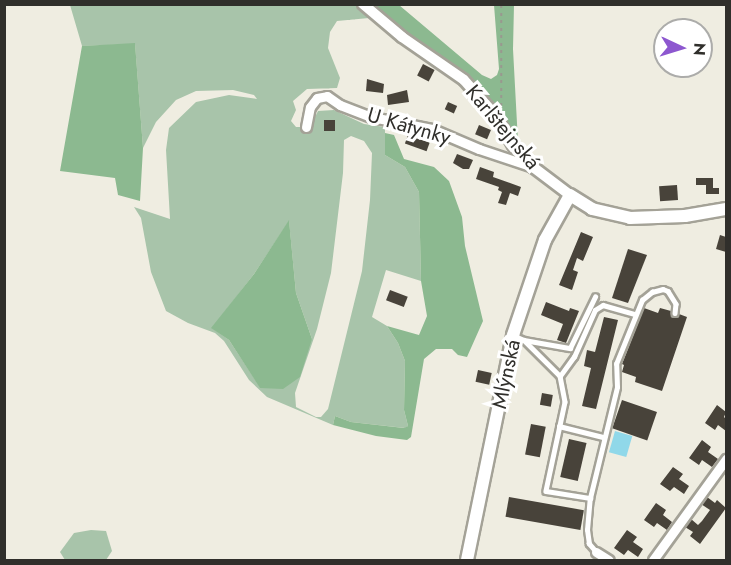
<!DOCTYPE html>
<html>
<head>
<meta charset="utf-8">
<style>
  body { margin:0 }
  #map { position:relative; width:731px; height:565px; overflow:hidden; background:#efede1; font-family:Jost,sans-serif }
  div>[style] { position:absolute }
  .green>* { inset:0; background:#a8c4aa }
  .forest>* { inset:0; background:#8cb990 }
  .water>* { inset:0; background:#90d8e9; transform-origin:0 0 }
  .building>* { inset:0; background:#48433a; transform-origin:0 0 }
  .path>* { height:1.5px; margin-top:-0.75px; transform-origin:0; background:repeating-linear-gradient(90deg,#99988f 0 3px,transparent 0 7.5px) }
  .roads { filter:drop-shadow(2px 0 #a4a297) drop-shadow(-2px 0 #a4a297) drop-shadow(0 2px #a4a297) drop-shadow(0 -2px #a4a297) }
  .service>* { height:4.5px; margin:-2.25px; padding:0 2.25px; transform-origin:2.25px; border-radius:2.25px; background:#fff }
  .minor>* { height:9px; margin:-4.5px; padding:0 4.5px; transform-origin:4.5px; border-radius:4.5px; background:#fff }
  .tertiary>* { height:10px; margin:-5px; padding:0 5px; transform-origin:5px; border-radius:5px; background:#fff }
  .secondary>* { height:12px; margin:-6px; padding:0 6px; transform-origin:6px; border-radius:6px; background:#fff }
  span { translate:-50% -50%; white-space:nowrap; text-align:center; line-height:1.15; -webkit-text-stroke:6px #fff; paint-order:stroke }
  .street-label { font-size:21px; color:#302f2b }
  .frame { position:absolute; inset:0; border:6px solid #302f2b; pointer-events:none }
  .north { position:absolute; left:653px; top:18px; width:60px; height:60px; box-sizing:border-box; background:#fff; border:2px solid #acacaa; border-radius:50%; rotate:94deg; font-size:16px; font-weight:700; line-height:24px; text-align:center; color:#302f2b }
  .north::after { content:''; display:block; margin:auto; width:21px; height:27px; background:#8d57cf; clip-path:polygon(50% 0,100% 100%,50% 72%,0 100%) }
</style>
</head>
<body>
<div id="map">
  <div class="green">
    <div style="clip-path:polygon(evenodd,355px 4px,369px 18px,337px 21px,330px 32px,328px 48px,340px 78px,337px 88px,307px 89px,293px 101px,296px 110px,291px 121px,296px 127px,310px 127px,318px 111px,334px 110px,364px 124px,385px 127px,385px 155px,405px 167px,419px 192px,421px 281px,386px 270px,372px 317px,387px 326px,398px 343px,405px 361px,404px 410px,408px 426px,405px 428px,351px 422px,335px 416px,333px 425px,267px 397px,249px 380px,224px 341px,215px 333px,188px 323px,166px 311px,151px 272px,141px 218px,134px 207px,170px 219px,166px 150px,169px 128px,196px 102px,229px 95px,257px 99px,254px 95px,233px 90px,196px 91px,176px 100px,156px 122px,143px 148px,135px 44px,82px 46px,70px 5px,355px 4px,351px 136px,364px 141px,372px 153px,370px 200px,362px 271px,328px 409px,321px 417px,316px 417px,296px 407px,295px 393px,317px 329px,331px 273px,343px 173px,344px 140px,351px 136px,355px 4px,289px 221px,296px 293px,312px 339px,260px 387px,229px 340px,212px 328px,254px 274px,289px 221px)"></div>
    <div style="clip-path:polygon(91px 530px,106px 531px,112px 551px,106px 560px,65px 560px,60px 552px,74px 533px)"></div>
  </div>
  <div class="forest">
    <div style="clip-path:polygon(371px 5px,399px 5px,482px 75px,491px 79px,497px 75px,499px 69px,494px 5px,514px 5px,513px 49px,518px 142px,501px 113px,467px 76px,405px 33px)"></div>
    <div style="clip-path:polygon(135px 43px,143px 148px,140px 201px,118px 195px,115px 178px,60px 171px,82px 46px)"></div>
    <div style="clip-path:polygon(385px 133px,394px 135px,404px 159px,434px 167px,449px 181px,462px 217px,465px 246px,483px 321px,467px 357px,458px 355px,452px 349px,436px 349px,424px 359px,411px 437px,407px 440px,376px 436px,333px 425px,335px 416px,351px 422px,404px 428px,408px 426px,404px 410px,405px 361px,398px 343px,387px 326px,419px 335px,427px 316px,421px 281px,419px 192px,405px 167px,385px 155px)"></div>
    <div style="clip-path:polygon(289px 220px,296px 293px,312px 339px,300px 377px,283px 389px,260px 388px,229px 340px,211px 328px,254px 274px)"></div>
  </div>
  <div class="water">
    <div style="left:615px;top:431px;width:18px;height:22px;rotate:16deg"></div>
  </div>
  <div class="building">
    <div style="left:423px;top:64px;width:13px;height:13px;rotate:27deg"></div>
    <div style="clip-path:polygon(367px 79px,384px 84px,383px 93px,366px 91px)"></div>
    <div style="clip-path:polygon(407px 90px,409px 102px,388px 105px,387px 95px)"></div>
    <div style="left:448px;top:102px;width:10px;height:8px;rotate:24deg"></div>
    <div style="left:324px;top:120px;width:11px;height:11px"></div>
    <div style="left:479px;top:125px;width:13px;height:10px;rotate:23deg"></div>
    <div style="left:408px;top:135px;width:23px;height:9px;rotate:20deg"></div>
    <div style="clip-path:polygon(457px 154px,473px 160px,469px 169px,463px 169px,453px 163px)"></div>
    <div style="clip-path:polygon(480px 167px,494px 172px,493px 177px,521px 187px,518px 196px,510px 193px,506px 205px,498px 203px,502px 192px,498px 190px,499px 187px,476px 179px)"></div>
    <div style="clip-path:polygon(696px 178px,713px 178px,713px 188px,719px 188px,719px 194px,706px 194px,706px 185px,696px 185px)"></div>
    <div style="left:677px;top:185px;width:15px;height:18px;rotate:86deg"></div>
    <div style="clip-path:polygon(581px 232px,593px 237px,583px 261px,577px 258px,573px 270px,578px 272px,572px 290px,559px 285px)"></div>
    <div style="clip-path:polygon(720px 235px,726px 237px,726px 252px,716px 249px)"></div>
    <div style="clip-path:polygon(628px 249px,647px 255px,628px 303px,612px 298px)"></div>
    <div style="left:390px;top:290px;width:19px;height:11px;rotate:21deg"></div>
    <div style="clip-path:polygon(546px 302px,569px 311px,570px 308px,579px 311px,566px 343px,557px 340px,563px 324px,541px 315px)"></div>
    <div style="clip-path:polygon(644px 308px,658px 313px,660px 308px,671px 311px,674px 317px,679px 314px,687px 317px,662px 391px,635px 382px,636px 377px,622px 372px,624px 365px,622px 364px)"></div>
    <div style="clip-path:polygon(604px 317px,618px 320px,596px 409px,582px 406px,591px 368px,584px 366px,587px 350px,595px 352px)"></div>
    <div style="left:478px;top:370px;width:14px;height:12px;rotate:12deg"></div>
    <div style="left:542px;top:393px;width:11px;height:12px;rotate:10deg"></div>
    <div style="left:622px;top:400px;width:37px;height:30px;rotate:19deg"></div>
    <div style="clip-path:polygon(717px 405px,726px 412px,724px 417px,726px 419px,726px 431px,718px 425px,715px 430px,705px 423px)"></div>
    <div style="left:531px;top:424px;width:15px;height:31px;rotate:11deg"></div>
    <div style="left:569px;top:439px;width:18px;height:39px;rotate:13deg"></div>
    <div style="clip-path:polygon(702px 440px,711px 447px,708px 452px,718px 459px,712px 467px,702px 460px,699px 465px,689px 458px)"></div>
    <div style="clip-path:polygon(673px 467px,683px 474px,679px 479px,689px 486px,684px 494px,674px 487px,670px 491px,660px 484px)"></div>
    <div style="left:509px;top:497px;width:76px;height:20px;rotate:10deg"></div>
    <div style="clip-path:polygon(707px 497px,715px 503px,717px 500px,726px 508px,700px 544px,690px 536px,693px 532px,685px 527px,691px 519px,698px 525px,702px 521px,710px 510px,701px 504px)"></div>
    <div style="clip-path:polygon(656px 503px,666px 510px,663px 515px,672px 522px,667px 530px,657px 523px,654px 527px,644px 520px)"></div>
    <div style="clip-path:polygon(627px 530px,637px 537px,633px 542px,643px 549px,638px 557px,628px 550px,624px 555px,614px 548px)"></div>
  </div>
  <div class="path">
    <div style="left:501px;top:106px;width:102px;rotate:-90deg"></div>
  </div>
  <div class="roads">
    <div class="service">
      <div style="left:515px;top:336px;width:10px;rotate:24deg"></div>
      <div style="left:524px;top:340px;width:51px;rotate:45deg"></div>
      <div style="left:560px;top:376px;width:26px;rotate:79deg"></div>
      <div style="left:565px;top:402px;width:91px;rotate:102.1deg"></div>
      <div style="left:546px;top:491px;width:45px;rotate:9deg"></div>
      <div style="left:524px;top:340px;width:47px;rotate:9.9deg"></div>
      <div style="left:570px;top:348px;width:57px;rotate:-63.9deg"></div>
      <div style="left:560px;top:376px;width:24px;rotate:-54deg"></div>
      <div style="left:574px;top:357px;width:51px;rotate:-65.9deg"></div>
      <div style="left:595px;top:310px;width:9px;rotate:-32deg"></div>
      <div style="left:603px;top:305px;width:32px;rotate:16deg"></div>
      <div style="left:559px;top:426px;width:45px;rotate:14deg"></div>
      <div style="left:596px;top:552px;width:11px;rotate:-131deg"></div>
      <div style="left:589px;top:544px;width:14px;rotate:-98deg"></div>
      <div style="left:587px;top:530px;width:32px;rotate:-85deg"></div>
      <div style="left:590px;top:498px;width:114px;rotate:-76.3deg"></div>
      <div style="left:617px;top:387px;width:23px;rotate:-92deg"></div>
      <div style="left:616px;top:364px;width:69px;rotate:-67.9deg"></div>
      <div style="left:642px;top:300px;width:13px;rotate:-39deg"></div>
      <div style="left:652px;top:292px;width:11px;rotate:-15deg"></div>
      <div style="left:663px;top:289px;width:5px;rotate:22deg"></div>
      <div style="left:668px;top:291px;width:15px;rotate:58deg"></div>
      <div style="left:676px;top:304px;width:9px;rotate:96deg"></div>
    </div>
    <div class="minor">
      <div style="left:306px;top:127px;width:20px;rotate:-79deg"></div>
      <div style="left:310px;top:107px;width:11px;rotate:-52deg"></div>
      <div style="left:317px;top:98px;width:10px;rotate:-11deg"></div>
      <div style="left:327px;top:96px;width:16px;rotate:35deg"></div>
      <div style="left:340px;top:105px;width:34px;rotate:21deg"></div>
      <div style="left:372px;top:117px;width:61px;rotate:11.3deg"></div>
      <div style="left:432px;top:129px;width:51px;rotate:23.1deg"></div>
      <div style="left:479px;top:149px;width:57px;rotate:18.4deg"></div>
      <div style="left:596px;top:552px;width:15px;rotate:32deg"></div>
      <div style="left:653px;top:560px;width:125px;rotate:-54.1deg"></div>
    </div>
    <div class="tertiary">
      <div style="left:363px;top:4px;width:51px;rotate:40.2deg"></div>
      <div style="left:402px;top:37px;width:75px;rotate:34.7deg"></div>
      <div style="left:464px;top:80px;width:48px;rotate:48.4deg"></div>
      <div style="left:496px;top:116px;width:34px;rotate:60deg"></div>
      <div style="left:513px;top:145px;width:30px;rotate:48deg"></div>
      <div style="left:533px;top:167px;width:46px;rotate:37.1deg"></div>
    </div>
    <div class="secondary">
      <div style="left:467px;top:560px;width:230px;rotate:-78.4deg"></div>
      <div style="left:513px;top:335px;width:100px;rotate:-71.4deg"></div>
      <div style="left:545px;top:240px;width:51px;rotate:-60.9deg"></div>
      <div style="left:570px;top:195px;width:26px;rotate:32deg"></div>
      <div style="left:592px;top:209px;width:39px;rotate:13deg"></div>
      <div style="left:630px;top:218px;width:55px;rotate:-2.1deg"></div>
      <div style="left:685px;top:216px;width:42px;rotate:-9.7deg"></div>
    </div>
  </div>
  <div class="street-label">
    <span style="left:409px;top:126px;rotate:16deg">U Kátynky</span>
    <span style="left:503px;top:127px;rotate:50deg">Karlštejnská</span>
    <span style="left:506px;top:374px;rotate:-78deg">Mlýnská</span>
  </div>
  <div class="frame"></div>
  <div class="north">N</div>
</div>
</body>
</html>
